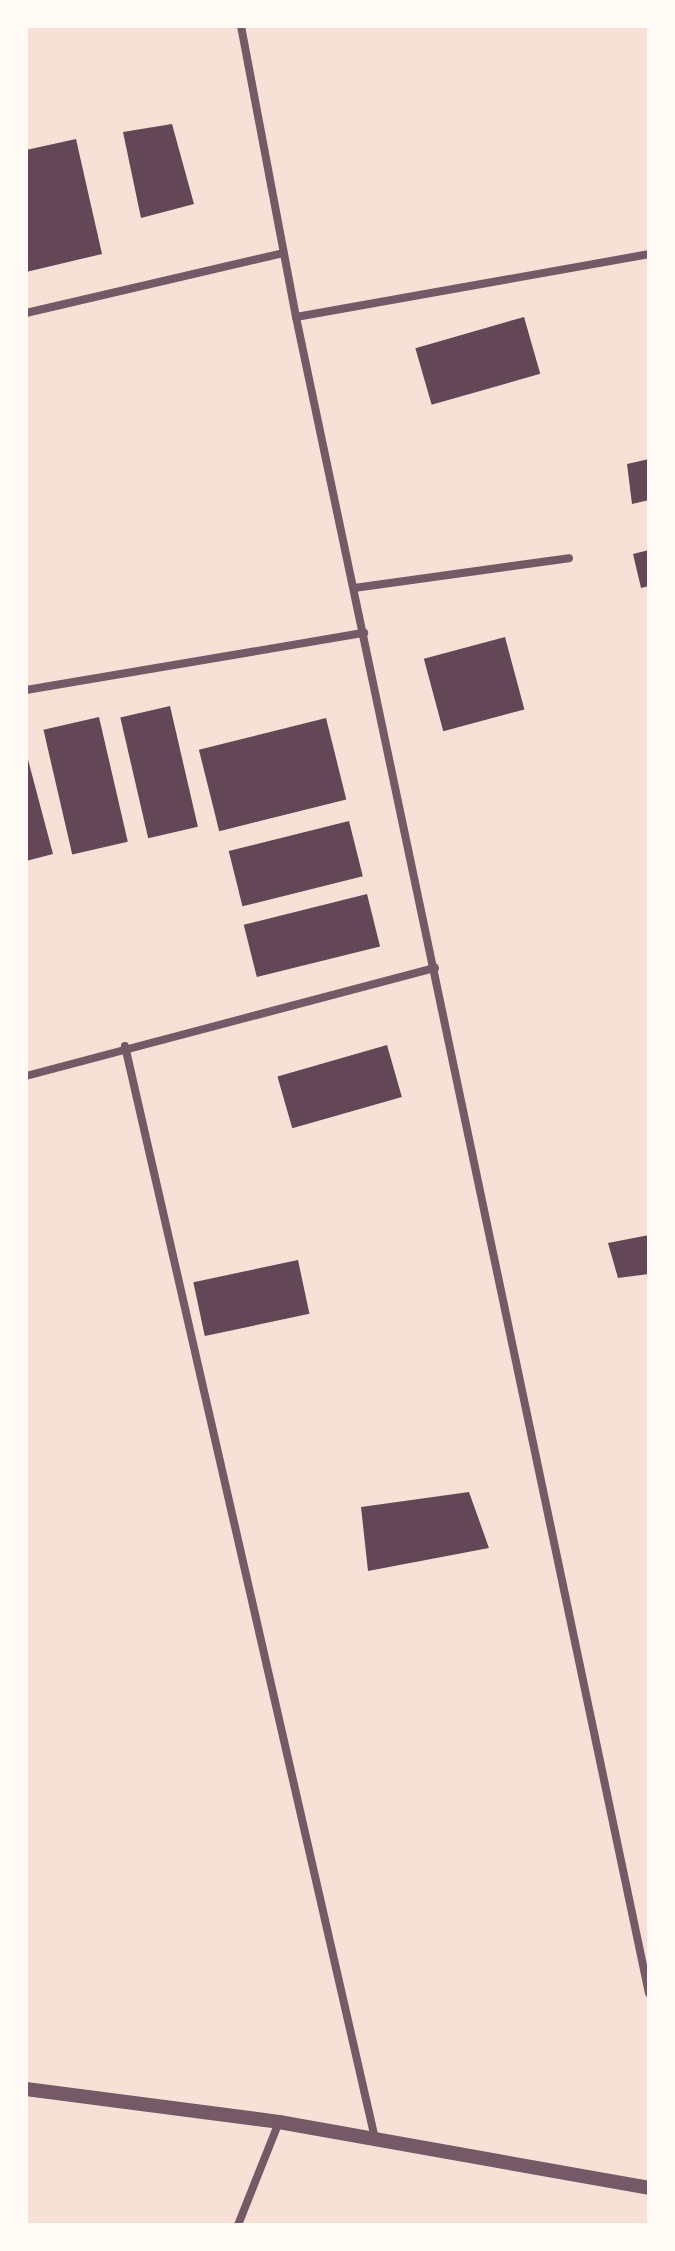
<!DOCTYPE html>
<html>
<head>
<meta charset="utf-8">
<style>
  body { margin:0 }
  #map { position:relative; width:675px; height:2251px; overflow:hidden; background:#f7e1d7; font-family:"Varela Round",sans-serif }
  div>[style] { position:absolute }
  .building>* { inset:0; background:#644757; transform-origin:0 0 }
  .minor>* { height:8px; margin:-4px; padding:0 4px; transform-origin:4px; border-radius:4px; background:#755966 }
  .tertiary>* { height:14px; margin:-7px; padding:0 7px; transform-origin:7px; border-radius:7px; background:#755966 }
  span { translate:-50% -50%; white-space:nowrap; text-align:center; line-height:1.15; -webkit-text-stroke:7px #fffaf5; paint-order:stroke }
  .frame { position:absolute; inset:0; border:28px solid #fffaf5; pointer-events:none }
</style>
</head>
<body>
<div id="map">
  <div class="building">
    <div style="clip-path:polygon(172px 124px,194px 204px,141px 218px,123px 132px)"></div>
    <div style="clip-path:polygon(76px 139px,102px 254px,26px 272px,26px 150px)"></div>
    <div style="left:524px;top:317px;width:59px;height:113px;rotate:74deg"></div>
    <div style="clip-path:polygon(649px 459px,649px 500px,632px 504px,627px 464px)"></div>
    <div style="clip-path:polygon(649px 550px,649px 586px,641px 588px,633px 554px)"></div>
    <div style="left:505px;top:637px;width:75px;height:84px;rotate:75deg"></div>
    <div style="left:170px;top:706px;width:124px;height:51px;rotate:77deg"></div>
    <div style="left:99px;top:717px;width:128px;height:57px;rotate:77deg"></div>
    <div style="left:326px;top:718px;width:84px;height:131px;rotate:76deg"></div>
    <div style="clip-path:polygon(26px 752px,53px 854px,26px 861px)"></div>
    <div style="left:349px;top:821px;width:57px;height:124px;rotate:76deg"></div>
    <div style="left:367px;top:894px;width:54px;height:127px;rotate:76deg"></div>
    <div style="left:387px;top:1045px;width:54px;height:114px;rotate:74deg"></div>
    <div style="clip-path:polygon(649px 1235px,649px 1274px,618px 1278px,608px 1243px)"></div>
    <div style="left:298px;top:1260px;width:55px;height:107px;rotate:78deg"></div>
    <div style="clip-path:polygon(469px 1492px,489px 1548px,368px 1571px,361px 1507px)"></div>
  </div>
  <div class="minor">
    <div style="left:241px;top:26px;width:296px;rotate:79.3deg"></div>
    <div style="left:296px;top:317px;width:1713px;rotate:78.11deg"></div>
    <div style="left:26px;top:313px;width:264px;rotate:-13.1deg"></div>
    <div style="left:296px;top:317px;width:359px;rotate:-10.1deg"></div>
    <div style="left:354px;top:588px;width:217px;rotate:-7.9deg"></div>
    <div style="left:26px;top:690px;width:343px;rotate:-9.6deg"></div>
    <div style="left:125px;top:1046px;width:1120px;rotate:77.11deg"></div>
    <div style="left:26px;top:1076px;width:423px;rotate:-14.8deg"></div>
    <div style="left:238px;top:2225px;width:111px;rotate:-68.3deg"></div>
  </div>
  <div class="tertiary">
    <div style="left:26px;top:2089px;width:255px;rotate:7.4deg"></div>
    <div style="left:279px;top:2122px;width:376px;rotate:10.1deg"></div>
  </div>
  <div class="frame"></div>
</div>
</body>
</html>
